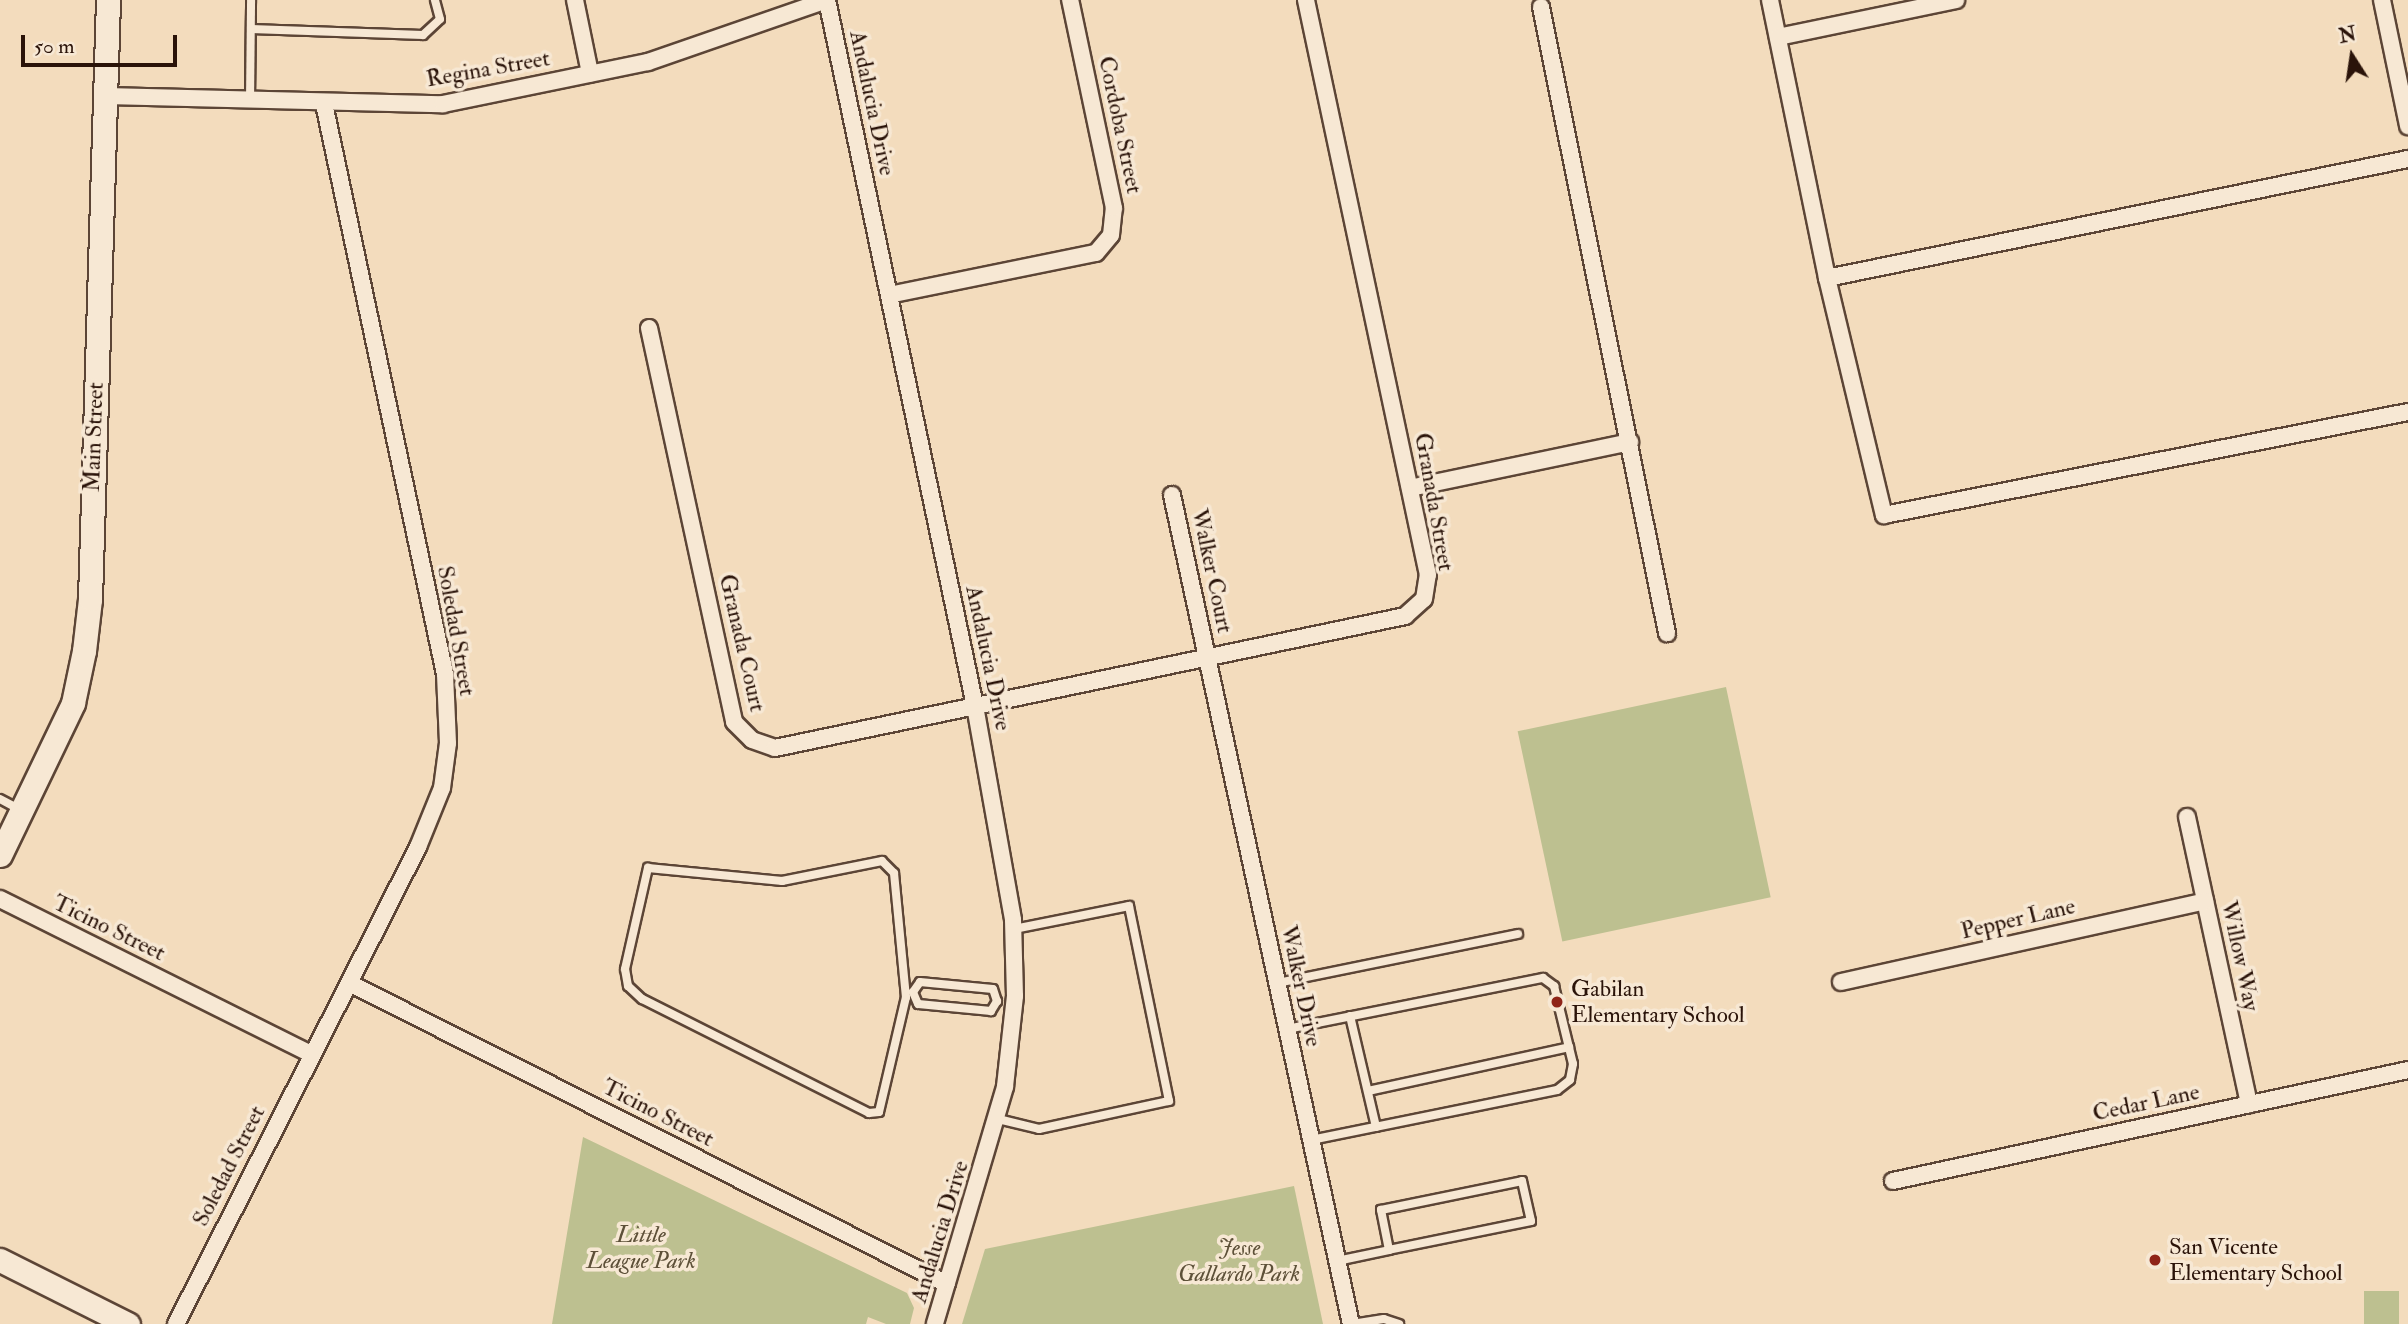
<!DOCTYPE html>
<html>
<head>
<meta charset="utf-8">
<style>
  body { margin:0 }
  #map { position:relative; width:2408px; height:1324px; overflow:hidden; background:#f3dcbd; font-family:"IM FELL Double Pica",serif }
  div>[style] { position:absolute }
  .green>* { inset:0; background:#bdc090; transform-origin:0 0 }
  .roads { filter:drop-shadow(2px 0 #5c4536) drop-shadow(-2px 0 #5c4536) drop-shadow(0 2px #5c4536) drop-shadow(0 -2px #5c4536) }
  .lane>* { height:8px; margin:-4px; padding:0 4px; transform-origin:4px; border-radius:4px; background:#f7e8d4 }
  .street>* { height:16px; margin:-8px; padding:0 8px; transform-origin:8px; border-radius:8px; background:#f7e8d4 }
  .secondary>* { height:23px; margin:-11.5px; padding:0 11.5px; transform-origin:11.5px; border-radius:11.5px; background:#f7e8d4 }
  .dots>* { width:19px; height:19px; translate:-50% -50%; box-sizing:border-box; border:4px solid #f7e8d4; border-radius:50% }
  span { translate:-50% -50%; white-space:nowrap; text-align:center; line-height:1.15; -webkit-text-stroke:7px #f7e8d4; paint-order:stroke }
  .street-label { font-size:23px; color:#2a1309 }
  .poi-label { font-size:23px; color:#2a1309 }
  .left { translate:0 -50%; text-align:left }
  .park-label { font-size:23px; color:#5d5038; font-style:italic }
  .north { position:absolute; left:2317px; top:21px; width:70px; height:70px; -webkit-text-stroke:5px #f7e8d4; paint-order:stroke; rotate:348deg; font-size:19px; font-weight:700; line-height:28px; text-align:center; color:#2a1309 }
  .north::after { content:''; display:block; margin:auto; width:24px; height:32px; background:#2a1309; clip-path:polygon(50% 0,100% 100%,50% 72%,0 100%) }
  .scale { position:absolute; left:21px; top:35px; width:156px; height:32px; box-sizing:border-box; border:4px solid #2a1309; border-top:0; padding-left:9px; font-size:21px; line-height:24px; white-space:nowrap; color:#2a1309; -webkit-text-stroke:5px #f7e8d4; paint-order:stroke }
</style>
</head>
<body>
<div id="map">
  <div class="green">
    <div style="left:1726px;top:687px;width:215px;height:213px;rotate:78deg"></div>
    <div style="clip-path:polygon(583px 1137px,907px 1293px,914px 1308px,910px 1324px,886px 1324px,868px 1317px,866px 1324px,552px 1324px)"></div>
    <div style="clip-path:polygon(1294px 1186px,1323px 1324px,962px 1324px,985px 1249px)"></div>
    <div style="left:2364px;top:1291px;width:35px;height:33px"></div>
  </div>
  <div class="roads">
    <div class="lane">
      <div style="left:251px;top:29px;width:172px;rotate:2deg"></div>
      <div style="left:423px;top:35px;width:23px;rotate:-43deg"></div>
      <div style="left:440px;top:19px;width:20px;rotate:-105deg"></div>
      <div style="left:250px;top:102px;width:102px;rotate:-89.4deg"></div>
      <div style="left:0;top:799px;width:21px;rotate:28deg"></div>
      <div style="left:882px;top:861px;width:17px;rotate:45deg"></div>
      <div style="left:894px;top:873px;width:125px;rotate:84.5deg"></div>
      <div style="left:906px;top:997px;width:118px;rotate:103.2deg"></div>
      <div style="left:879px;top:1112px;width:10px;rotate:174deg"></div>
      <div style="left:869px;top:1113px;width:254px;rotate:-153.3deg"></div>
      <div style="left:642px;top:999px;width:19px;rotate:-137deg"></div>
      <div style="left:628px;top:986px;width:17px;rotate:-100deg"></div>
      <div style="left:625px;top:969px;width:104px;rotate:-77.2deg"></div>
      <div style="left:648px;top:868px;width:135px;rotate:5.5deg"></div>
      <div style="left:782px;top:881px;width:102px;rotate:-11.3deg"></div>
      <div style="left:920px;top:982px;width:73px;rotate:5.5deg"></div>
      <div style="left:993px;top:989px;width:13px;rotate:72deg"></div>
      <div style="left:997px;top:1001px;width:12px;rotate:121deg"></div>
      <div style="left:991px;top:1011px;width:73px;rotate:-174.5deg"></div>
      <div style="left:918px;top:1004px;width:13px;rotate:-113deg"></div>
      <div style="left:913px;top:992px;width:12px;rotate:-55deg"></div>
      <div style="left:1277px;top:983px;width:246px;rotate:-11.5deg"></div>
      <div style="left:1350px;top:1016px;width:114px;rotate:76.8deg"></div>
      <div style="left:1287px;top:1029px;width:261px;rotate:-11.3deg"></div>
      <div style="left:1543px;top:978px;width:14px;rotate:36deg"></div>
      <div style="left:1554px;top:986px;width:80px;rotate:76.3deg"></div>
      <div style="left:1573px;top:1064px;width:16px;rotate:101deg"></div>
      <div style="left:1570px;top:1080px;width:16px;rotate:142deg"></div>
      <div style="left:1557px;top:1090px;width:251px;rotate:168.5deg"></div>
      <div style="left:1368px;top:1091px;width:206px;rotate:-12.3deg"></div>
      <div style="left:998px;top:1119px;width:42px;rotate:13.7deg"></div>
      <div style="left:1039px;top:1129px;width:133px;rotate:-12.2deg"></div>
      <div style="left:1169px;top:1101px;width:199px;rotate:-101.6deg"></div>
      <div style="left:1129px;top:906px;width:117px;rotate:168.7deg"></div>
      <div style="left:1522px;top:1181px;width:41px;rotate:77.3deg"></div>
      <div style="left:1531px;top:1221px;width:145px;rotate:168.5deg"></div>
      <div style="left:1389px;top:1250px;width:41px;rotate:-101.3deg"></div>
      <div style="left:1381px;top:1210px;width:144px;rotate:-11.6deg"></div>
      <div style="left:1337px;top:1261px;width:53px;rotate:-11.9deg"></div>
      <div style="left:1352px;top:1324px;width:32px;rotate:-9deg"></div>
      <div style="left:1384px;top:1319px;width:16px;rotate:18deg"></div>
    </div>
    <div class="street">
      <div style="left:575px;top:0;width:75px;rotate:78.4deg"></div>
      <div style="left:1770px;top:0;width:284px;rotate:78.4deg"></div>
      <div style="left:1827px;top:278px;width:244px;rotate:76.5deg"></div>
      <div style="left:1884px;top:515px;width:534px;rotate:-11.12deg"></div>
      <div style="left:2382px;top:0;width:129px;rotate:78.3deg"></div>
      <div style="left:1541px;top:7px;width:639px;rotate:78.62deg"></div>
      <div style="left:1778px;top:37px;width:182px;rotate:-11.7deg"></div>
      <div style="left:104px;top:96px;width:339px;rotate:1.4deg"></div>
      <div style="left:443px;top:104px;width:209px;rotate:-11.6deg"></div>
      <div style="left:648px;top:62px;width:189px;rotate:-19.1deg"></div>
      <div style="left:827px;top:0;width:721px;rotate:78.16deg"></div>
      <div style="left:975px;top:706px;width:217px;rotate:79.9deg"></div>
      <div style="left:1013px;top:920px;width:76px;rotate:88.5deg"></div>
      <div style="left:1015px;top:996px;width:92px;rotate:96.3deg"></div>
      <div style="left:1005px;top:1087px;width:247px;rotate:106.5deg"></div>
      <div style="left:1827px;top:278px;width:593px;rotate:-11.58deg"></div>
      <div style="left:889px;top:295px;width:211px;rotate:-11.5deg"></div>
      <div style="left:1096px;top:253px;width:23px;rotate:-50deg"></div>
      <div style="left:1111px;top:235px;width:27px;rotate:-84deg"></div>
      <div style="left:1114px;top:208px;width:213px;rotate:-101.9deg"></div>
      <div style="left:649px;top:328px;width:403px;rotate:77.8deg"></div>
      <div style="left:734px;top:722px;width:25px;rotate:45deg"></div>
      <div style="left:752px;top:740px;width:24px;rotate:19deg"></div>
      <div style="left:775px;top:748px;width:644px;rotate:-11.83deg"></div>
      <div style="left:1405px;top:616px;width:25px;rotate:-42deg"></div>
      <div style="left:1424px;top:599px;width:24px;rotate:-81deg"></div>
      <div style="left:1428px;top:575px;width:588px;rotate:-101.98deg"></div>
      <div style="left:1410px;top:488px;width:225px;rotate:-11.8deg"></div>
      <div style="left:1172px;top:495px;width:848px;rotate:77.82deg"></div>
      <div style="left:2187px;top:817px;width:294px;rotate:77.8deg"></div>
      <div style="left:0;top:899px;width:347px;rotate:26.5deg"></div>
      <div style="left:1841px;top:982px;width:373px;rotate:-12.5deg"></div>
      <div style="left:349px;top:983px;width:669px;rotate:26.72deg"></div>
      <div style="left:1893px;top:1181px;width:527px;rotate:-12.16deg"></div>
      <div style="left:176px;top:1324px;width:535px;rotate:-63.1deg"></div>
      <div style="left:418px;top:847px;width:64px;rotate:-67.9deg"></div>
      <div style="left:442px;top:788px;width:45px;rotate:-82.4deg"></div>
      <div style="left:448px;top:743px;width:69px;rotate:-92.5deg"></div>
      <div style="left:445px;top:674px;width:583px;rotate:-101.98deg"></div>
    </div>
    <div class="secondary">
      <div style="left:0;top:855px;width:169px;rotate:-64.3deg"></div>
      <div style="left:73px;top:703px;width:53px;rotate:-78.1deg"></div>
      <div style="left:84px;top:651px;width:52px;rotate:-83.4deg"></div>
      <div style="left:90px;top:599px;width:599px;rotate:-88.28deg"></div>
      <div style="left:0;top:1260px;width:143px;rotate:26.6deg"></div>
    </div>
  </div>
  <div class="dots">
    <div style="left:1557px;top:1002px;background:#8f2418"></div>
    <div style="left:2155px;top:1260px;background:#8f2418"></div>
  </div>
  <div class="street-label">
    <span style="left:488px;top:69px;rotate:-10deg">Regina Street</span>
    <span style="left:872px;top:103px;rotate:78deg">Andalucia Drive</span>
    <span style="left:1120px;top:125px;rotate:78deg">Cordoba Street</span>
    <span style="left:94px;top:437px;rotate:-88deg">Main Street</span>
    <span style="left:1434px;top:502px;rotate:80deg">Granada Street</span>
    <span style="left:1212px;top:571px;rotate:78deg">Walker Court</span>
    <span style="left:456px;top:631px;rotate:80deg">Soledad Street</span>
    <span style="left:742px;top:643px;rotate:77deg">Granada Court</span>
    <span style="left:988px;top:658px;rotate:78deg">Andalucia Drive</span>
    <span style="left:2018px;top:919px;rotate:-13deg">Pepper Lane</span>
    <span style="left:109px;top:928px;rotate:26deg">Ticino Street</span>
    <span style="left:2240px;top:956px;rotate:78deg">Willow Way</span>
    <span style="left:1301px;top:986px;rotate:78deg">Walker Drive</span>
    <span style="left:2146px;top:1103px;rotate:-12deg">Cedar Lane</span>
    <span style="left:658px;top:1113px;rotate:27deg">Ticino Street</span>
    <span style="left:229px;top:1166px;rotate:-63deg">Soledad Street</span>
    <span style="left:940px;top:1232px;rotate:-73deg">Andalucia Drive</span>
  </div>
  <div class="poi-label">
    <span class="left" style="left:1571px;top:1002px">Gabilan<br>Elementary School</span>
    <span class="left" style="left:2169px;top:1260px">San Vicente<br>Elementary School</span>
  </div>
  <div class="park-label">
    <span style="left:641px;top:1248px">Little<br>League Park</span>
    <span style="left:1239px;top:1261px">Jesse<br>Gallardo Park</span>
  </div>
  <div class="north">N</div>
  <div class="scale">50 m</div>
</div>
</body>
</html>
